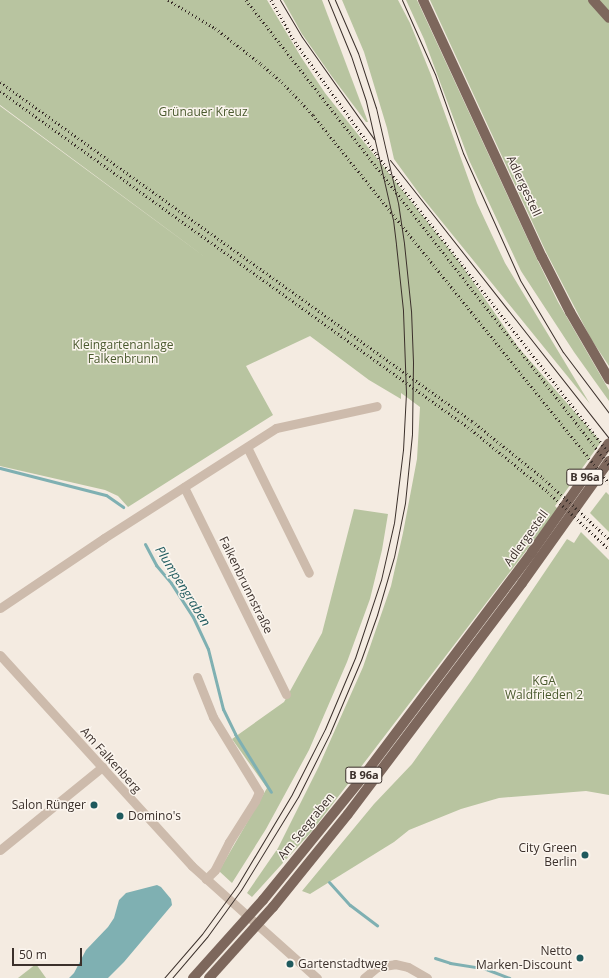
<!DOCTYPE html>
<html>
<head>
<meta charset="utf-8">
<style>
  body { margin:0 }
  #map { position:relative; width:609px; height:978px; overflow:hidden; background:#f4ebe1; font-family:"Open Sans",sans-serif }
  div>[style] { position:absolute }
  .green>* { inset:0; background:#b8c4a0 }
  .water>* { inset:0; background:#7fb0b2 }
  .stream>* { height:3px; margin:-1.5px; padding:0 1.5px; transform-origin:1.5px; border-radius:1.5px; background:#7fb0b2 }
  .minor>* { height:9px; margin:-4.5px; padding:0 4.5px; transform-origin:4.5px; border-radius:4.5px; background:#cdbbac }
  .major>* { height:10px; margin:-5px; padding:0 5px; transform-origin:5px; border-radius:5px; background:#7d675c }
  .tram>* { height:1px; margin:-0.5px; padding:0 0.5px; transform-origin:0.5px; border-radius:0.5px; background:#3b302b }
  .rail>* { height:3px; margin-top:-1.5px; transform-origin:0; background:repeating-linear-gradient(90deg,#3b302b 0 1px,transparent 0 4px) }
  .dots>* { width:11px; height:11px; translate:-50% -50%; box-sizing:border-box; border:2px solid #fbf5ee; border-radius:50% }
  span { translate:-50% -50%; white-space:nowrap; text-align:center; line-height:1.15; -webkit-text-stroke:3px #fbf5ee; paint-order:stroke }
  .shield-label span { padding:1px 3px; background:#fbf5ee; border:1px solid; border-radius:3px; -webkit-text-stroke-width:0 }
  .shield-label { font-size:11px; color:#3b302b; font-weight:700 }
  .park-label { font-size:12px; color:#4a5a2e }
  .street-label { font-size:12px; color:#3b302b }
  .poi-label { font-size:12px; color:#3b302b }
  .right { translate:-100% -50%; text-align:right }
  .left { translate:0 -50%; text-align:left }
  .water-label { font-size:13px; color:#1f5a5e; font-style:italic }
  .scale { position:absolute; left:12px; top:948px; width:70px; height:18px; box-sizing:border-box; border:2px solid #3b302b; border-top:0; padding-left:5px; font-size:12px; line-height:14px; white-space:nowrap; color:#3b302b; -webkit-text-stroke:3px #fbf5ee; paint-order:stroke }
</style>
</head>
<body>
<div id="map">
  <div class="green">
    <div style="clip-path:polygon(0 0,267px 0,301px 57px,325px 93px,461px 264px,518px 347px,601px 442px,555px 506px,558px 509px,312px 831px,252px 897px,247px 893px,278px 848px,319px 766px,363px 667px,391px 586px,403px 533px,417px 459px,420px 407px,401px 393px,401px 399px,369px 380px,310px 336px,246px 366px,273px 415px,128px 507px,118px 496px,105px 490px,0 466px,0 106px,209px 260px,0 105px)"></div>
    <div style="clip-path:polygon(283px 0,322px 0,368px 122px,366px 122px,333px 78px,302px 34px)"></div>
    <div style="clip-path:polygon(342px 0,398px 0,410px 23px,431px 75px,477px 203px,505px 263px,590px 404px,421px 196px,394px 159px,387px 128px,364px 52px)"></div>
    <div style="clip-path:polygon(406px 0,417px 0,535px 255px,558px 302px,609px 390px,609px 401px,574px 352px,521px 271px,469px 160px,424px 39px)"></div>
    <div style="clip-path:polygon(430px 0,609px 0,609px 366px,591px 339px,546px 252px)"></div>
    <div style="clip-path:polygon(606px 492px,609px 495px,609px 532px,590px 513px)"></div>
    <div style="clip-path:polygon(354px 509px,388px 514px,382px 550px,370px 599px,347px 662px,309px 750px,266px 829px,232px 883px,219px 871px,267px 788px,232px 739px,284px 702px,322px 633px)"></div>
    <div style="clip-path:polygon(581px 532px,609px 560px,609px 795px,586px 791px,499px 798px,461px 809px,409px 830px,394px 842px,310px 894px,302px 891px,374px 804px,412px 764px,471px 681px,567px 539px,574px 543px)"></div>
    <div style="clip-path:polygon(36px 964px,46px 978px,18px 978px)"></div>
  </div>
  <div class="water">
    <div style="clip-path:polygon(157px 885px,161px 887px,171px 899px,172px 905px,124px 962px,108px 978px,69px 978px,74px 973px,86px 950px,108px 927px,114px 918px,119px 900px,126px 893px)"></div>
  </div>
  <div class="stream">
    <div style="left:0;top:468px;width:109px;rotate:14.3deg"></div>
    <div style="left:106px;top:495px;width:21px;rotate:35deg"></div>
    <div style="left:145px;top:544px;width:24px;rotate:62deg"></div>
    <div style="left:156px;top:565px;width:23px;rotate:50deg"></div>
    <div style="left:171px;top:583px;width:40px;rotate:57.1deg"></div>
    <div style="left:193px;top:617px;width:35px;rotate:65deg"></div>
    <div style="left:208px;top:649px;width:62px;rotate:76deg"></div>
    <div style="left:223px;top:709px;width:28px;rotate:64deg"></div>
    <div style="left:235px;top:734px;width:68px;rotate:58.2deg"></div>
    <div style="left:329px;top:882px;width:31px;rotate:48deg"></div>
    <div style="left:350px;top:905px;width:34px;rotate:37deg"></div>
    <div style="left:435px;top:958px;width:16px;rotate:18deg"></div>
    <div style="left:450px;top:963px;width:36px;rotate:9deg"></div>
    <div style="left:486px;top:969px;width:25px;rotate:21deg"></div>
  </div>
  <div class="minor">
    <div style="left:247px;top:447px;width:140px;rotate:63.8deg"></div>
    <div style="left:184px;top:487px;width:231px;rotate:63.8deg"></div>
    <div style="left:0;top:608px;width:125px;rotate:-33.9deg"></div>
    <div style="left:104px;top:538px;width:204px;rotate:-32.6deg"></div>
    <div style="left:276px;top:428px;width:103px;rotate:-12.3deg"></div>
    <div style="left:0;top:655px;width:285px;rotate:47.7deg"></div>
    <div style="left:192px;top:866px;width:168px;rotate:41.9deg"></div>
    <div style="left:197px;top:677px;width:43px;rotate:68.2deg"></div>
    <div style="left:213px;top:717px;width:88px;rotate:58.5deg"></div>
    <div style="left:259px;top:792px;width:10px;rotate:114deg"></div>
    <div style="left:255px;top:801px;width:49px;rotate:122.4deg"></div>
    <div style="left:229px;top:842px;width:31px;rotate:117deg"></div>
    <div style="left:215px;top:870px;width:13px;rotate:135deg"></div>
    <div style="left:0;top:850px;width:132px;rotate:-39.1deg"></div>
    <div style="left:364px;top:978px;width:17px;rotate:-40deg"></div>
    <div style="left:377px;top:967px;width:18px;rotate:-9deg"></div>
    <div style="left:395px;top:964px;width:13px;rotate:13deg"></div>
    <div style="left:408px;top:967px;width:22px;rotate:30deg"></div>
  </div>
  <div class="major">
    <div style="left:423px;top:0;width:283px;rotate:65.2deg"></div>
    <div style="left:542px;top:257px;width:62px;rotate:63deg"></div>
    <div style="left:570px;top:312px;width:78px;rotate:59.8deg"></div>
    <div style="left:593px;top:0;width:24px;rotate:48deg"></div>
    <div style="left:193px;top:978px;width:105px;rotate:-48.1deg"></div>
    <div style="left:263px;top:900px;width:157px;rotate:-50.9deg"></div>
    <div style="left:362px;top:778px;width:283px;rotate:-53deg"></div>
    <div style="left:532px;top:552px;width:133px;rotate:-54.8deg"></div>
    <div style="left:209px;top:978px;width:96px;rotate:-48deg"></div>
    <div style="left:273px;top:907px;width:119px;rotate:-51.1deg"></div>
    <div style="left:348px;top:814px;width:289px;rotate:-53deg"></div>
    <div style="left:522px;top:583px;width:150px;rotate:-54.5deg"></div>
  </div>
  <div class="tram">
    <div style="left:280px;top:0;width:43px;rotate:59.3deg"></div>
    <div style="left:302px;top:37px;width:125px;rotate:54.8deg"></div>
    <div style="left:402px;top:0;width:81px;rotate:66deg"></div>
    <div style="left:435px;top:74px;width:84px;rotate:70.5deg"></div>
    <div style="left:463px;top:153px;width:139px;rotate:65.8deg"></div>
    <div style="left:520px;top:280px;width:84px;rotate:59.2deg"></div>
    <div style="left:563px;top:352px;width:76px;rotate:53deg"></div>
    <div style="left:390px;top:160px;width:354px;rotate:51.8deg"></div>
    <div style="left:164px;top:978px;width:58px;rotate:-49.2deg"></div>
    <div style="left:202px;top:934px;width:59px;rotate:-53.9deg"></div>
    <div style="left:237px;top:886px;width:107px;rotate:-59.1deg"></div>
    <div style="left:292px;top:794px;width:73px;rotate:-63.1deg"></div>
    <div style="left:325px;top:729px;width:77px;rotate:-67.1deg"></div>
    <div style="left:355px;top:658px;width:82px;rotate:-71.6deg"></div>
    <div style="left:381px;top:580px;width:58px;rotate:-77.2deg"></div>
    <div style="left:394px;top:523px;width:74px;rotate:-83deg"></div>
    <div style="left:403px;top:450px;width:57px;rotate:-87deg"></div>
    <div style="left:406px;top:393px;width:83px;rotate:-92.1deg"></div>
    <div style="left:403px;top:310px;width:66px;rotate:-96.1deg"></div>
    <div style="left:396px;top:244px;width:24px;rotate:-97deg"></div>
    <div style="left:393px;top:220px;width:122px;rotate:-102.8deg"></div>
    <div style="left:366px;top:101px;width:47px;rotate:-108.4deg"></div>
    <div style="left:351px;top:56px;width:61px;rotate:-112.3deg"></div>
    <div style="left:172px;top:978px;width:54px;rotate:-49.5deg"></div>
    <div style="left:207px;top:937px;width:58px;rotate:-54.1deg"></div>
    <div style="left:241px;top:890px;width:109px;rotate:-58.5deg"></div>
    <div style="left:298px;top:797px;width:72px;rotate:-63.4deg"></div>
    <div style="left:330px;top:733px;width:79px;rotate:-67deg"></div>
    <div style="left:361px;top:660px;width:48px;rotate:-70.4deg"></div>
    <div style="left:377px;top:615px;width:60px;rotate:-73.7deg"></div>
    <div style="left:394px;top:557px;width:55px;rotate:-78.5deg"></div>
    <div style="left:405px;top:503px;width:69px;rotate:-84.2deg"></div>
    <div style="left:412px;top:434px;width:72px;rotate:-89.2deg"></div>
    <div style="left:413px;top:362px;width:51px;rotate:-92.2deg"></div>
    <div style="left:411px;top:311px;width:68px;rotate:-95.9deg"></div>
    <div style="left:404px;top:243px;width:40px;rotate:-98.5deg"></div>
    <div style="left:398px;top:203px;width:98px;rotate:-103deg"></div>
    <div style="left:376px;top:108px;width:58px;rotate:-108.1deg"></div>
    <div style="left:358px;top:53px;width:58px;rotate:-113.5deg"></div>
  </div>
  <div class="rail">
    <div style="left:168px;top:0;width:55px;rotate:30.8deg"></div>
    <div style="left:215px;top:28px;width:58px;rotate:38deg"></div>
    <div style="left:261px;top:64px;width:28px;rotate:41deg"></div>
    <div style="left:282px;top:82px;width:45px;rotate:46.8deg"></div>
    <div style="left:313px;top:115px;width:472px;rotate:51.2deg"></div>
    <div style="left:246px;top:0;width:590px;rotate:52.02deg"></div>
    <div style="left:271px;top:0;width:48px;rotate:60.3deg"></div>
    <div style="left:295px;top:42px;width:138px;rotate:54.1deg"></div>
    <div style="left:376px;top:154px;width:379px;rotate:52.1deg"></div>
    <div style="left:0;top:82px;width:581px;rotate:35.69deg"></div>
    <div style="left:472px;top:421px;width:91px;rotate:38.8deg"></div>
    <div style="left:543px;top:478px;width:90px;rotate:42.7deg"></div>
    <div style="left:0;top:91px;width:576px;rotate:35.68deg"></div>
    <div style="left:468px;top:427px;width:103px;rotate:39.1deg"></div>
    <div style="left:548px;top:492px;width:83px;rotate:43.1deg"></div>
  </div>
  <div class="dots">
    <div style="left:94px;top:805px;background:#1f5a5e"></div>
    <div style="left:120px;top:816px;background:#1f5a5e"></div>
    <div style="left:585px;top:855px;background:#1f5a5e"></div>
    <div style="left:580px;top:958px;background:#1f5a5e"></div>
    <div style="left:290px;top:964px;background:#1f5a5e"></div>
  </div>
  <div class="shield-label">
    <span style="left:585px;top:477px">B 96a</span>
    <span style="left:364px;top:775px">B 96a</span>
  </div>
  <div class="park-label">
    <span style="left:203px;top:112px">Grünauer Kreuz</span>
    <span style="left:123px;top:352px">Kleingartenanlage<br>Falkenbrunn</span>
    <span style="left:544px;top:688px">KGA<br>Waldfrieden 2</span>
  </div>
  <div class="street-label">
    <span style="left:524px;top:186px;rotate:65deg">Adlergestell</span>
    <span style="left:526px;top:538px;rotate:-54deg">Adlergestell</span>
    <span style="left:246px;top:585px;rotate:64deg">Falkenbrunnstraße</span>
    <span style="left:111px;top:760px;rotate:48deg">Am Falkenberg</span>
    <span style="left:306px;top:826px;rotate:-51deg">Am Seegraben</span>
  </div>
  <div class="poi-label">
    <span class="right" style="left:86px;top:805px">Salon Rünger</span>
    <span class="left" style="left:128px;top:816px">Domino's</span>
    <span class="right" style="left:577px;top:855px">City Green<br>Berlin</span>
    <span class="right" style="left:572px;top:958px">Netto<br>Marken-Discount</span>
    <span class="left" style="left:298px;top:964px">Gartenstadtweg</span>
  </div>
  <div class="water-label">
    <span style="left:183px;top:586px;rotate:58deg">Plumpengraben</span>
  </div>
  <div class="scale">50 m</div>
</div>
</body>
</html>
